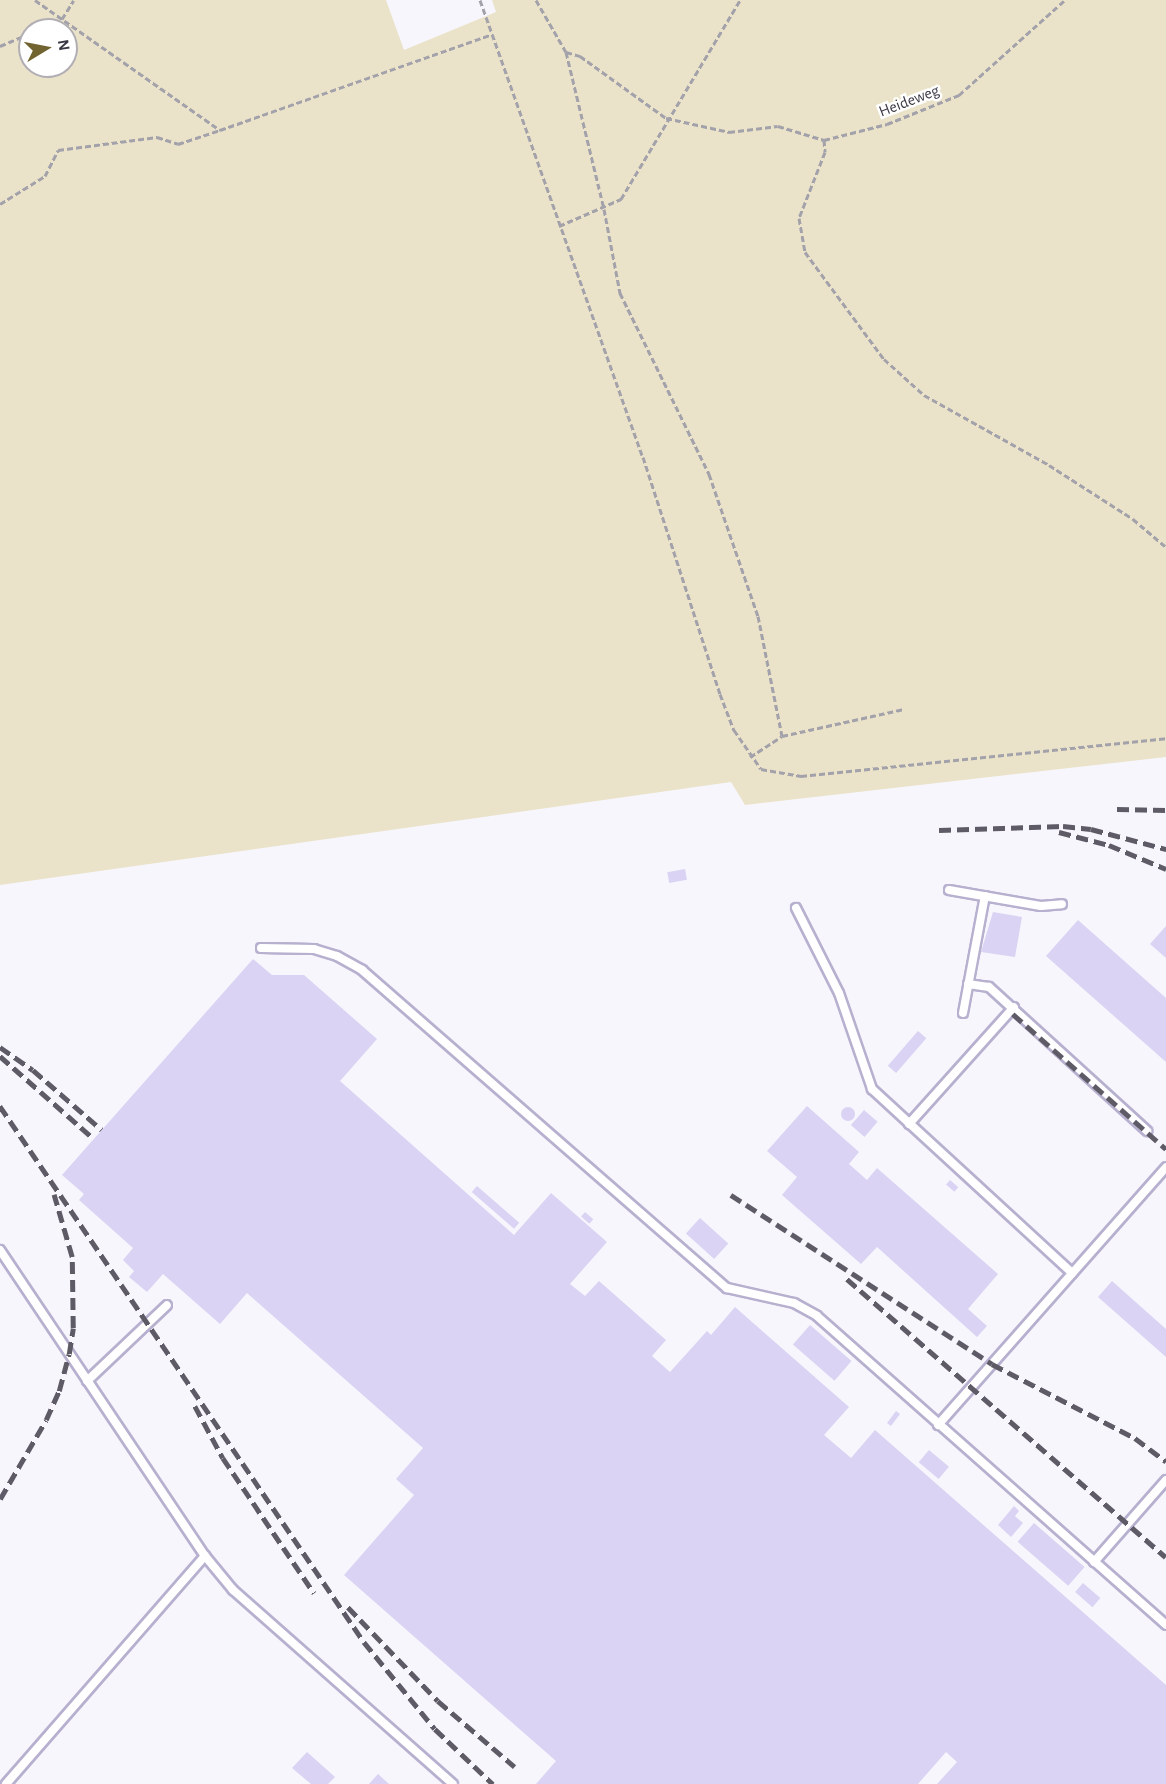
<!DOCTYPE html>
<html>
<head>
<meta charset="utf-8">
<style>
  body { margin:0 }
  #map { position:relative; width:1166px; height:1784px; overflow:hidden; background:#f7f6fd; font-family:"Alegreya Sans",sans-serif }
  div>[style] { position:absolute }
  .green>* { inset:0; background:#eae3c9 }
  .building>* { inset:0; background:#dad3f3; transform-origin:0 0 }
  .round { border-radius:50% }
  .path>* { height:3px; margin-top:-1.5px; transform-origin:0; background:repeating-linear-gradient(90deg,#a3a1aa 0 6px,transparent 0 9px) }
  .roads { filter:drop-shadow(2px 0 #b7b0cf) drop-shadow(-2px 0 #b7b0cf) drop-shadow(0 2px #b7b0cf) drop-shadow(0 -2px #b7b0cf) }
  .service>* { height:8px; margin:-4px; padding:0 4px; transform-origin:4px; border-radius:4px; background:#fff }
  .rail>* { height:4.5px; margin-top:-2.25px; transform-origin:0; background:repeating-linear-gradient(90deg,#5e5b66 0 12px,transparent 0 18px) }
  span { translate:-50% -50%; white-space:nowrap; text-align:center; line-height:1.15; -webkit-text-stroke:5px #fff; paint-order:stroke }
  .street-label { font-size:16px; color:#3b3844 }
  .north { position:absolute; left:18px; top:18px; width:60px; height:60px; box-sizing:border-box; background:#fff; border:2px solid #b1afb4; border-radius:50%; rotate:80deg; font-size:16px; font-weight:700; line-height:24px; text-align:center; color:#3b3844 }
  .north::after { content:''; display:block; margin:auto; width:21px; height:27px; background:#726431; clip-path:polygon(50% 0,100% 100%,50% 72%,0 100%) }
</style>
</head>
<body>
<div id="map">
  <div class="green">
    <div style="clip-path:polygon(evenodd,0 0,386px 0,404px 50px,496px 12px,492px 0,1166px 0,1166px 757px,745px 805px,731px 782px,0 885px,0 0,30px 30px,66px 30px,66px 66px,30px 66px,30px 30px)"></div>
  </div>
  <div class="building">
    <div style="left:685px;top:869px;width:11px;height:18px;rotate:80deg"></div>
    <div style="clip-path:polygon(993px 912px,1022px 917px,1015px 957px,981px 952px)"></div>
    <div style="clip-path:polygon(1078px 920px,1166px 998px,1166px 1062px,1046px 956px)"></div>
    <div style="clip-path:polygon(1166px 926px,1166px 958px,1150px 944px)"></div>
    <div style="clip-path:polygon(253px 959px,272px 975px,304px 975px,377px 1039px,340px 1081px,514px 1235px,551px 1193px,607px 1242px,570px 1284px,585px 1296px,599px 1281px,666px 1340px,652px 1356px,670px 1372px,707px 1331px,711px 1335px,735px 1307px,849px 1407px,824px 1435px,851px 1458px,875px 1430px,1166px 1685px,1166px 1784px,937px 1784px,957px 1762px,946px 1752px,918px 1784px,536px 1784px,556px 1761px,344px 1575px,414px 1495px,396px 1479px,423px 1448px,247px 1293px,220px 1324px,163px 1274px,147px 1292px,129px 1277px,134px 1271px,123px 1260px,133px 1248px,79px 1200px,84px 1194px,62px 1175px)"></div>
    <div style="left:918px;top:1031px;width:11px;height:46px;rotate:41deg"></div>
    <div style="clip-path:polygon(807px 1106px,859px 1152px,849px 1164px,867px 1180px,877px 1168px,998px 1274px,968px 1309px,987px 1326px,977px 1337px,877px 1247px,861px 1264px,782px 1195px,797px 1177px,767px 1151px)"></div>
    <div class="round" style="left:841px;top:1107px;width:14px;height:14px"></div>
    <div style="left:864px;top:1110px;width:18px;height:20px;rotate:41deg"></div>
    <div style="left:950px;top:1180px;width:11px;height:6px;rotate:41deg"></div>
    <div style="left:477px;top:1186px;width:56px;height:8px;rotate:41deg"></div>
    <div style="left:585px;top:1212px;width:11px;height:6px;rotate:41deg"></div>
    <div style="left:700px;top:1218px;width:38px;height:21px;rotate:42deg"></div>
    <div style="clip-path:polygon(1112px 1281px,1166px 1329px,1166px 1357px,1098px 1297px)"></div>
    <div style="left:810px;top:1325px;width:55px;height:26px;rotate:41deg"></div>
    <div style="left:896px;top:1411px;width:5px;height:15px;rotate:37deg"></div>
    <div style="left:929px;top:1450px;width:26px;height:16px;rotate:40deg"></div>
    <div style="clip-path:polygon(1014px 1506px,1019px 1511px,1015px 1516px,1023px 1523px,1011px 1537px,998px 1525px)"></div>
    <div style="left:1034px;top:1523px;width:67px;height:25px;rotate:41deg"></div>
    <div style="left:1083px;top:1583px;width:23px;height:12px;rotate:41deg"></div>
    <div style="clip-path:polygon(307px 1752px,335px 1777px,328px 1784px,311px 1784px,292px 1768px)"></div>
    <div style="clip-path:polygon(378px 1774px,389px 1784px,369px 1784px)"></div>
  </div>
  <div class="path">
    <div style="left:35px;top:0;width:226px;rotate:35.1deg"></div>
    <div style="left:220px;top:130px;width:288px;rotate:-19.4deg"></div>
    <div style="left:480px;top:0;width:485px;rotate:70.4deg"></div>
    <div style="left:643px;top:457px;width:249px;rotate:72deg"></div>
    <div style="left:720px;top:694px;width:39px;rotate:69deg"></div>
    <div style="left:734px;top:730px;width:47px;rotate:55.3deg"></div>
    <div style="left:761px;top:769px;width:41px;rotate:9.9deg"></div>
    <div style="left:801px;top:776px;width:367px;rotate:-5.9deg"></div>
    <div style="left:536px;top:0;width:60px;rotate:60deg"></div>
    <div style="left:566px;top:52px;width:162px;rotate:76.4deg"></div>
    <div style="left:604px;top:209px;width:86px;rotate:79.2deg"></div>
    <div style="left:620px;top:293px;width:202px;rotate:63.8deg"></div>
    <div style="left:709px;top:474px;width:150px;rotate:71deg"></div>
    <div style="left:758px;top:616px;width:122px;rotate:78.7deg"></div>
    <div style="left:37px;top:30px;width:27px;rotate:-24deg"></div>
    <div style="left:62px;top:19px;width:22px;rotate:-58deg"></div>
    <div style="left:0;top:46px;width:33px;rotate:-23deg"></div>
    <div style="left:566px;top:52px;width:15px;rotate:16deg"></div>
    <div style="left:580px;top:56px;width:106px;rotate:35.8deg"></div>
    <div style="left:666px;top:118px;width:65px;rotate:12.5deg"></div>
    <div style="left:729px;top:132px;width:49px;rotate:-7deg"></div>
    <div style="left:778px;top:126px;width:48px;rotate:16.9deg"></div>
    <div style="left:824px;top:140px;width:65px;rotate:-14.3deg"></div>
    <div style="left:887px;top:124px;width:78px;rotate:-21.9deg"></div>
    <div style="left:959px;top:95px;width:142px;rotate:-41.9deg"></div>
    <div style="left:824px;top:140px;width:12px;rotate:85deg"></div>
    <div style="left:825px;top:152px;width:71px;rotate:111.5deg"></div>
    <div style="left:799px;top:218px;width:35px;rotate:80deg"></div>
    <div style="left:805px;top:252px;width:133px;rotate:53.6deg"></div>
    <div style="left:884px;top:359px;width:54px;rotate:42deg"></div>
    <div style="left:924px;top:395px;width:143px;rotate:29.2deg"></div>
    <div style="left:1049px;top:465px;width:100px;rotate:32.7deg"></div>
    <div style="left:1133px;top:519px;width:43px;rotate:40.3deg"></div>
    <div style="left:0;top:204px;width:53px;rotate:-31.9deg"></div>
    <div style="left:45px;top:176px;width:29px;rotate:-63deg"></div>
    <div style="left:58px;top:150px;width:100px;rotate:-7.5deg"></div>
    <div style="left:157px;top:137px;width:22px;rotate:18deg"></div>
    <div style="left:178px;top:144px;width:44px;rotate:-18.4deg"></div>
    <div style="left:559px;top:226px;width:68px;rotate:-23.5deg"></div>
    <div style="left:621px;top:199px;width:232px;rotate:-59.1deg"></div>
    <div style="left:750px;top:757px;width:38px;rotate:-33deg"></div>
    <div style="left:782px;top:736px;width:125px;rotate:-12.5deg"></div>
  </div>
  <div class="roads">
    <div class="service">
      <div style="left:949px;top:890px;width:93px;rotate:9.9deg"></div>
      <div style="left:1041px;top:906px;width:21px;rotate:-5deg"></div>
      <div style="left:796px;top:908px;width:95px;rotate:63.2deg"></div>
      <div style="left:839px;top:993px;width:102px;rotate:71deg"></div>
      <div style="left:872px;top:1089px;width:272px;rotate:42.6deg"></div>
      <div style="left:261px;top:948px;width:53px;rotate:1.1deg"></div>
      <div style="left:314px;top:949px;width:24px;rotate:17deg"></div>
      <div style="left:337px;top:956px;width:29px;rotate:29deg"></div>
      <div style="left:362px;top:970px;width:484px;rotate:41.1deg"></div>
      <div style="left:727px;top:1288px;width:69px;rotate:12.6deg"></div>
      <div style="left:794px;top:1303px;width:26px;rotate:29deg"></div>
      <div style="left:817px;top:1316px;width:466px;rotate:41.5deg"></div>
      <div style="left:968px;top:984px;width:21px;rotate:8deg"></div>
      <div style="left:989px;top:987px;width:214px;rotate:42.3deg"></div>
      <div style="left:963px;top:1013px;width:119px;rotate:-79.4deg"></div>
      <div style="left:909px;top:1124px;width:157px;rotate:-48.1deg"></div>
      <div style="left:0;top:1250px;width:368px;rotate:56.2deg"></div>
      <div style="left:87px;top:1381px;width:110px;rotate:-43.5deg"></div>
      <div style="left:938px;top:1425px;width:344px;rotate:-48.5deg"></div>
      <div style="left:1094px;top:1562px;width:109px;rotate:-48.7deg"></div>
      <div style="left:6px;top:1784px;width:303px;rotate:-48.9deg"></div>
      <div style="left:205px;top:1556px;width:44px;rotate:50.5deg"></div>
      <div style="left:233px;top:1590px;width:293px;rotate:41.4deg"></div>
    </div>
  </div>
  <div class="rail">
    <div style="left:1117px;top:809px;width:49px;rotate:1.2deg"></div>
    <div style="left:939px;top:830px;width:124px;rotate:-1.8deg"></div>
    <div style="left:1063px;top:826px;width:28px;rotate:6deg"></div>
    <div style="left:1091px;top:829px;width:78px;rotate:14.9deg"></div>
    <div style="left:1059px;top:832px;width:52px;rotate:14.6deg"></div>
    <div style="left:1109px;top:845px;width:62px;rotate:22.8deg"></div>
    <div style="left:1013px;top:1014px;width:204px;rotate:41.4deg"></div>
    <div style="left:0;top:1047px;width:40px;rotate:34.9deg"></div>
    <div style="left:33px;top:1070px;width:91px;rotate:41deg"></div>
    <div style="left:0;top:1056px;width:125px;rotate:41.4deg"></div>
    <div style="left:0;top:1106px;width:648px;rotate:55.82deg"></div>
    <div style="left:364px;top:1642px;width:112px;rotate:50.8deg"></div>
    <div style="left:435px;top:1729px;width:80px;rotate:43.5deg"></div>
    <div style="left:731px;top:1195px;width:311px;rotate:32.9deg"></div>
    <div style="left:992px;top:1364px;width:161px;rotate:27.4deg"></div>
    <div style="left:1135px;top:1438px;width:39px;rotate:37deg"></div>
    <div style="left:847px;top:1279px;width:423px;rotate:41.1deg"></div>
    <div style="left:195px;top:1406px;width:59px;rotate:61.7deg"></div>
    <div style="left:223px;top:1458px;width:163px;rotate:56deg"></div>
    <div style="left:0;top:1499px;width:91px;rotate:-59.8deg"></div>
    <div style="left:46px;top:1420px;width:32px;rotate:-66deg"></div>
    <div style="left:59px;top:1391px;width:38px;rotate:-75deg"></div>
    <div style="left:69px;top:1354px;width:26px;rotate:-81deg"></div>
    <div style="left:73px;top:1328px;width:71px;rotate:-90.8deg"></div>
    <div style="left:72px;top:1257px;width:65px;rotate:-106.2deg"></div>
    <div style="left:348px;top:1607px;width:130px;rotate:46.2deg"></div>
    <div style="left:438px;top:1701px;width:101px;rotate:40.6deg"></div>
  </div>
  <div class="street-label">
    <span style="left:909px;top:101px;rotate:-21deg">Heideweg</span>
  </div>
  <div class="north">N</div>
</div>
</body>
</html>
